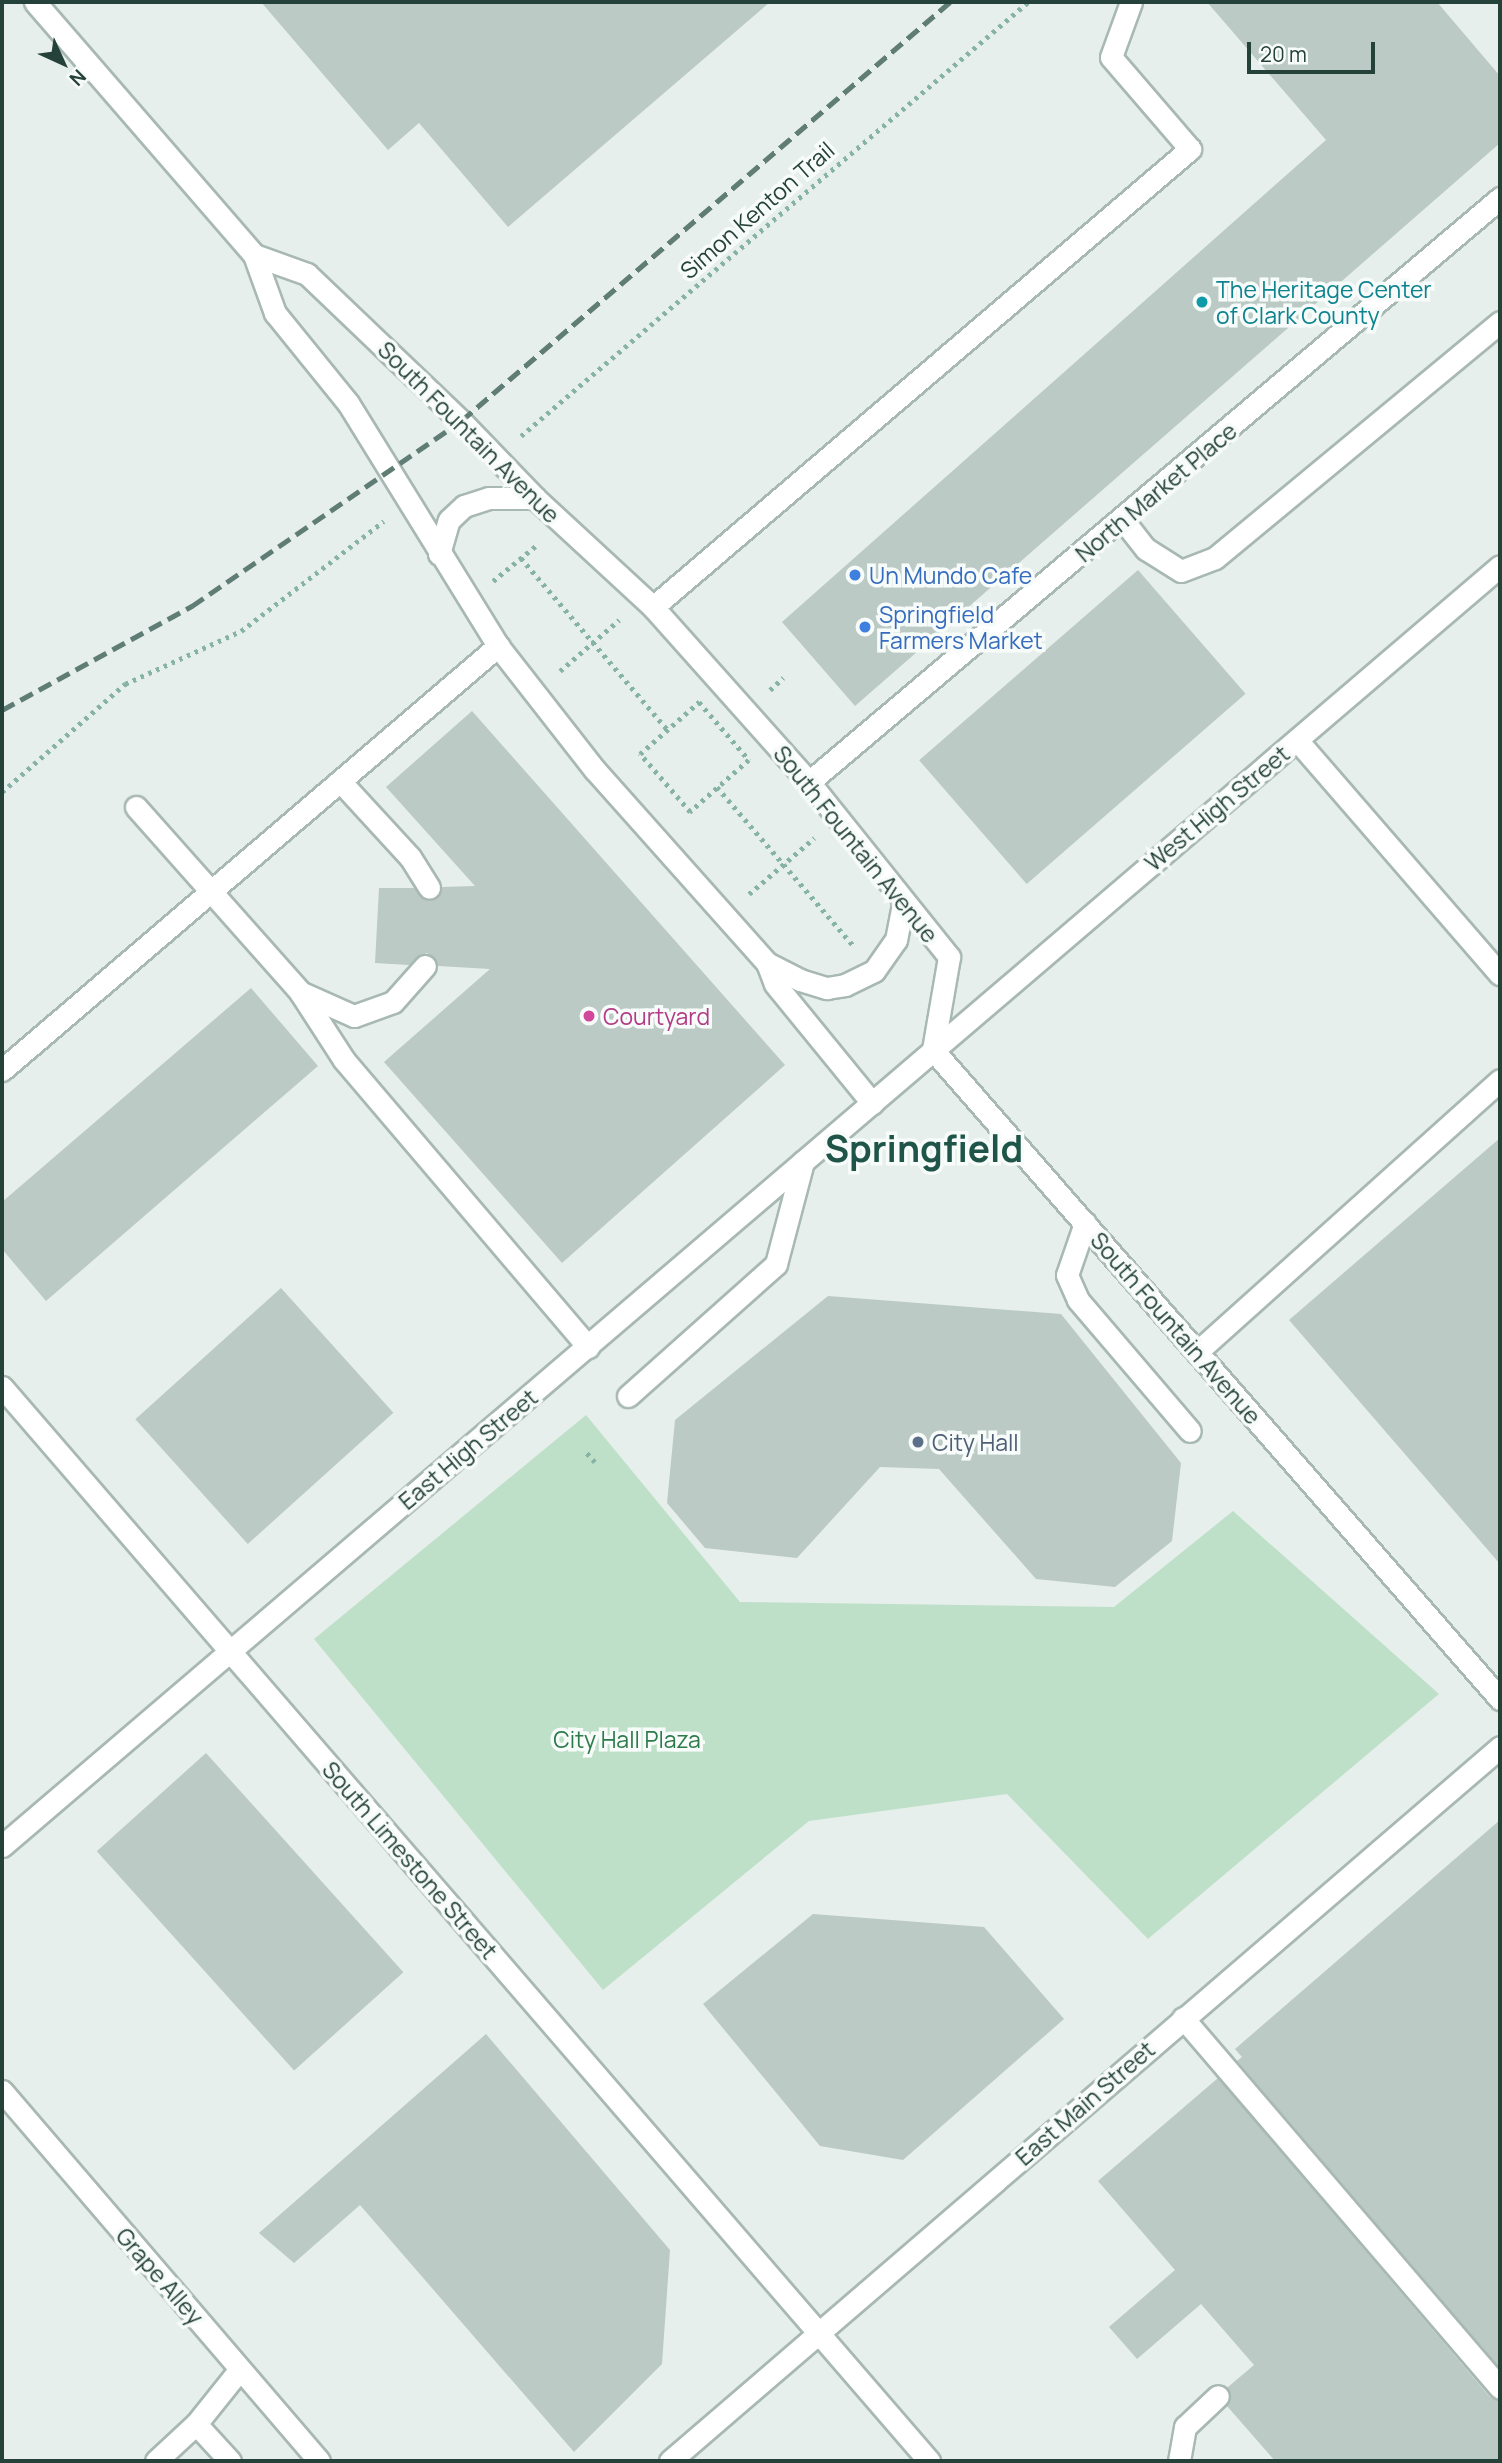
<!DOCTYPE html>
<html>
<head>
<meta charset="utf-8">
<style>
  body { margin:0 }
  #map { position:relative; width:1502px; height:2463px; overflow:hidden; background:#e6efeb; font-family:Manrope,sans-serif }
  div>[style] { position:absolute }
  .green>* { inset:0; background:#bfe0c8 }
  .building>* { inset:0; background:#bbcac4; transform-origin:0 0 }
  .path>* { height:4.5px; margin-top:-2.25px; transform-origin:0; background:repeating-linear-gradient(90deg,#86b3a5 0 3.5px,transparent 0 8.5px) }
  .roads { filter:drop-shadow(2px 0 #a8b8b2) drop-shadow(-2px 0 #a8b8b2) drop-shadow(0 2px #a8b8b2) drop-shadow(0 -2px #a8b8b2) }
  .lane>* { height:21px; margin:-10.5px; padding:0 10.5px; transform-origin:10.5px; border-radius:10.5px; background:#fff }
  .street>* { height:21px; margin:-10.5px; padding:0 10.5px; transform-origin:10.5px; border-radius:10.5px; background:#fff }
  .secondary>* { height:21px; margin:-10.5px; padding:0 10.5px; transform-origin:10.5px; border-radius:10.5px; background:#fff }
  .rail>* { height:5px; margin-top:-2.5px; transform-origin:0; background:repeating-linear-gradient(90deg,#5f7d75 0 14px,transparent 0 21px) }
  .dots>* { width:19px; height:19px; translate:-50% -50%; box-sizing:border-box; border:4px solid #f7fbf9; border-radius:50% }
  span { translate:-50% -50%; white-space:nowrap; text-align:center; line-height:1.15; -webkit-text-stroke:7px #f7fbf9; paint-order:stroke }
  .street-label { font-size:23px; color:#24423a }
  .culture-label { font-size:23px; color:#0d838f }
  .left { translate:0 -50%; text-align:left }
  .shop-label { font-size:23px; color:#366cbe }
  .hotel-label { font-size:23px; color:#b23c85 }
  .service-label { font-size:23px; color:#4e5e75 }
  .park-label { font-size:23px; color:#2d7a4b }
  .town-label { font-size:37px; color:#1f5548; font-weight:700 }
  .frame { position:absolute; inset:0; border:4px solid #24423a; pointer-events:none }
  .north { position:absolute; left:28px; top:28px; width:70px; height:70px; -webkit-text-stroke:5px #f7fbf9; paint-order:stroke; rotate:135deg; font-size:19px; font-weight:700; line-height:28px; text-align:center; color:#24423a }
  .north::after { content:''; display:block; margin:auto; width:24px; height:32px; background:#24423a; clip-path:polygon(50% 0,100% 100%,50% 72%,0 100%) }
  .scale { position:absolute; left:1247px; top:42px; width:128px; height:32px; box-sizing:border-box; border:4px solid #24423a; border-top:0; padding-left:9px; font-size:21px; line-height:24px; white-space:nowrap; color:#24423a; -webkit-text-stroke:5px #f7fbf9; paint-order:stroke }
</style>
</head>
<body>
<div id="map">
  <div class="green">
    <div style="clip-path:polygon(586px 1415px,740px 1602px,1114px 1607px,1233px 1511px,1439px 1694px,1148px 1939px,1007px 1794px,809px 1821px,603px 1990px,314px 1639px)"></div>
  </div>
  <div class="building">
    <div style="clip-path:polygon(261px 2px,770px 2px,508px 227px,419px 123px,388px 150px)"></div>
    <div style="clip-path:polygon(1207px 2px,1437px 2px,1500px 76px,1500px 143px,855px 706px,782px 622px,1326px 140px)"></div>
    <div style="left:1138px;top:570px;width:164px;height:290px;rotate:49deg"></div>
    <div style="clip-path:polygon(472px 711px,785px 1065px,562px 1263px,384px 1062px,490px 969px,438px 966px,427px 953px,409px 965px,375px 963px,379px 888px,414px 888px,429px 900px,442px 887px,475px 886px,386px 787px)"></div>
    <div style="clip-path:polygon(251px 988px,318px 1066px,46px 1301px,2px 1249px,2px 1202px)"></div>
    <div style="clip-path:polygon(1500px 1138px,1500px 1564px,1289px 1320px)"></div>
    <div style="left:281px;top:1288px;width:168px;height:196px;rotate:48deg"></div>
    <div style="clip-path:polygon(828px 1296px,1061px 1314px,1181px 1463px,1172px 1541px,1115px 1587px,1036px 1579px,939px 1469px,880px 1467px,797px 1558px,705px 1548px,667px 1503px,675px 1420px)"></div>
    <div style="left:206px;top:1753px;width:295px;height:147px;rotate:48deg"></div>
    <div style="clip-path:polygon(1500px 1820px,1500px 2368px,1237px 2061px,1242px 2057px,1235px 2049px)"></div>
    <div style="clip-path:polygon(813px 1914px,984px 1927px,1064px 2019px,903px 2160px,820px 2146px,703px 2004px)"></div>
    <div style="clip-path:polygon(486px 2034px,670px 2250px,662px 2364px,574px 2452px,360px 2205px,294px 2263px,259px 2233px)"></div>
    <div style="clip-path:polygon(1218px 2078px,1490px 2397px,1500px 2401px,1500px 2461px,1275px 2461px,1227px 2406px,1228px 2387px,1254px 2365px,1201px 2304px,1137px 2359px,1109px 2327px,1175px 2270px,1098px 2181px)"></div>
  </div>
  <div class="path">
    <div style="left:521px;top:436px;width:667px;rotate:-40.56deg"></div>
    <div style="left:521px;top:558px;width:226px;rotate:49.5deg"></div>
    <div style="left:493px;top:581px;width:58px;rotate:-39.4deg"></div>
    <div style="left:560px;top:671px;width:78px;rotate:-40.8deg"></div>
    <div style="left:770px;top:690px;width:18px;rotate:-43deg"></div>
    <div style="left:699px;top:702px;width:77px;rotate:49.2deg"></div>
    <div style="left:749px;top:760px;width:79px;rotate:138.6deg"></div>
    <div style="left:690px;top:812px;width:77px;rotate:-130.8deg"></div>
    <div style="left:640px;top:754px;width:79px;rotate:-41.4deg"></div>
    <div style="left:717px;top:787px;width:208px;rotate:49.3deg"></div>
    <div style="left:2px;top:792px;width:164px;rotate:-41.3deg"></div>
    <div style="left:125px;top:684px;width:128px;rotate:-24.6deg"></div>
    <div style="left:241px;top:631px;width:180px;rotate:-37.6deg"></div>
    <div style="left:749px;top:894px;width:86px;rotate:-40.7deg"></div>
    <div style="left:587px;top:1453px;width:12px;rotate:48deg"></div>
  </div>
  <div class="roads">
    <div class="lane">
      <div style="left:1123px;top:520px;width:37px;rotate:52deg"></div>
      <div style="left:1146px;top:549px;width:41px;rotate:32.2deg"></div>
      <div style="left:1181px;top:571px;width:36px;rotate:-21deg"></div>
      <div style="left:1215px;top:558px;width:370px;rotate:-39.6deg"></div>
      <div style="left:653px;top:607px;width:706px;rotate:-40.46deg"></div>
      <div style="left:1190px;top:149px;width:121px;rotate:-130.7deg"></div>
      <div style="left:1111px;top:57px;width:59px;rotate:-70deg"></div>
      <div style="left:1297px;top:740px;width:310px;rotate:49.1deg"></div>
      <div style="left:340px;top:781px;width:103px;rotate:47.4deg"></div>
      <div style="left:410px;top:857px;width:36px;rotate:58deg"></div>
      <div style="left:136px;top:807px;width:247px;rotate:48.4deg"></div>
      <div style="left:300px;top:992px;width:81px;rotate:57.1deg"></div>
      <div style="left:344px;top:1060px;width:377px;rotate:49.6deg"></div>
      <div style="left:300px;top:992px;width:59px;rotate:24deg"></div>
      <div style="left:354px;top:1016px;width:41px;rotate:-19.7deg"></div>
      <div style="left:393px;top:1002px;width:48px;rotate:-48.4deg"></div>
      <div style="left:2px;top:1070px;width:653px;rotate:-40.53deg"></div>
      <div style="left:1085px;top:1223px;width:55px;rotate:109.1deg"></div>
      <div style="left:1067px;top:1275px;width:27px;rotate:66deg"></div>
      <div style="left:1078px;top:1300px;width:172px;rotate:49.5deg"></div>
      <div style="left:1197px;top:1352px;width:407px;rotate:-41.9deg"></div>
      <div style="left:628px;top:1396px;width:198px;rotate:-41.7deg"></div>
      <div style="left:776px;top:1264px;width:106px;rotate:-75.2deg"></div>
      <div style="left:1183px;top:2018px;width:487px;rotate:49.4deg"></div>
      <div style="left:2px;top:2091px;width:487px;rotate:49.4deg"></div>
      <div style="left:156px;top:2461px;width:54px;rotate:-42.8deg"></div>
      <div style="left:230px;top:2461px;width:50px;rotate:-132.6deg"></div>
      <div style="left:196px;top:2424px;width:70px;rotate:-51.3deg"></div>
      <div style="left:1179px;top:2461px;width:35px;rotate:-80deg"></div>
      <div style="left:1185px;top:2427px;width:45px;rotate:-43.2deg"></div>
    </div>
    <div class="street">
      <div style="left:809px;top:782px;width:905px;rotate:-40.2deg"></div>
    </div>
    <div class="secondary">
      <div style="left:35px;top:2px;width:335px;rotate:49.1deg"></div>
      <div style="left:254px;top:255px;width:62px;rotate:70.1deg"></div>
      <div style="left:275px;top:313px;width:116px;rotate:51deg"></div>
      <div style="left:348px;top:403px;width:286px;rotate:58.3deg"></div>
      <div style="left:498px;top:646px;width:157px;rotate:52deg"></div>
      <div style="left:595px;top:770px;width:259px;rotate:48.3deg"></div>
      <div style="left:767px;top:963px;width:22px;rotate:69deg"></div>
      <div style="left:775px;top:984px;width:154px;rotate:50.8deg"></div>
      <div style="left:254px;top:255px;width:56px;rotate:19.7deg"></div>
      <div style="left:307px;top:274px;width:213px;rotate:43.7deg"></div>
      <div style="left:461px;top:421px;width:107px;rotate:46.1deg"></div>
      <div style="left:535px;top:498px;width:161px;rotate:42.7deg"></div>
      <div style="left:653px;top:607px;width:234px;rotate:48.3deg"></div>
      <div style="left:809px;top:782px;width:224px;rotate:51.3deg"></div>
      <div style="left:949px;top:957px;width:94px;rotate:99.8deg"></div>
      <div style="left:439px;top:554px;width:35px;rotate:-74deg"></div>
      <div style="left:449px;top:520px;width:21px;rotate:-43deg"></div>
      <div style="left:464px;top:506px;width:26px;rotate:-18deg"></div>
      <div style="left:489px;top:498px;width:46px"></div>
      <div style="left:767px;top:963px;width:37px;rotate:27deg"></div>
      <div style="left:800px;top:980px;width:28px;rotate:17deg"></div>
      <div style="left:827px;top:988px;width:18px;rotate:-9deg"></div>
      <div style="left:845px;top:985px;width:32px;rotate:-26deg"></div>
      <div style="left:874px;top:971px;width:38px;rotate:-55deg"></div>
      <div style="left:896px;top:940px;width:36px;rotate:-79deg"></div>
      <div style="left:933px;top:1050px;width:862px;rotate:48.86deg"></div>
      <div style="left:2px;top:1387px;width:1419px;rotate:49.2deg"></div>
      <div style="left:2px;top:1846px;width:1970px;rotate:-40.51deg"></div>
      <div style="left:670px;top:2461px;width:1095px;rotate:-40.7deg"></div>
    </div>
  </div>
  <div class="rail">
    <div style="left:2px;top:710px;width:217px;rotate:-28.7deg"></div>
    <div style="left:192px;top:606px;width:326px;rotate:-34.5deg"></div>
    <div style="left:461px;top:421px;width:644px;rotate:-40.59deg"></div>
  </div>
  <div class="dots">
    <div style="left:1202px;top:302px;background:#0f9aa8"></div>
    <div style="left:855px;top:575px;background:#3f7fe0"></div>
    <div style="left:865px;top:627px;background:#3f7fe0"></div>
    <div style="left:589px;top:1016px;background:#d1479c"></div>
    <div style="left:918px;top:1442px;background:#5c6f8a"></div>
  </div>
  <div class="street-label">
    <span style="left:757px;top:210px;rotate:-41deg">Simon Kenton Trail</span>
    <span style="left:469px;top:432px;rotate:45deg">South Fountain Avenue</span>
    <span style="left:1156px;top:492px;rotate:-40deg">North Market Place</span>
    <span style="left:1217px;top:808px;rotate:-40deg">West High Street</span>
    <span style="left:856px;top:844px;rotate:51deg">South Fountain Avenue</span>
    <span style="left:1176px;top:1328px;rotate:49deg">South Fountain Avenue</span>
    <span style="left:468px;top:1449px;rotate:-40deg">East High Street</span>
    <span style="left:410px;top:1860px;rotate:49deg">South Limestone Street</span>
    <span style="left:1085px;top:2103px;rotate:-41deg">East Main Street</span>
    <span style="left:160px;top:2276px;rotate:49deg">Grape Alley</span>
  </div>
  <div class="culture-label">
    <span class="left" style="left:1216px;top:302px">The Heritage Center<br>of Clark County</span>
  </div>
  <div class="shop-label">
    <span class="left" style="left:869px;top:575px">Un Mundo Cafe</span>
    <span class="left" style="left:879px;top:627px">Springfield<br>Farmers Market</span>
  </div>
  <div class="hotel-label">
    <span class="left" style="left:603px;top:1016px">Courtyard</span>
  </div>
  <div class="service-label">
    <span class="left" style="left:932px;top:1442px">City Hall</span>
  </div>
  <div class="park-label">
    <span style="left:627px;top:1739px">City Hall Plaza</span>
  </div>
  <div class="town-label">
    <span style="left:924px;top:1148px">Springfield</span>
  </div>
  <div class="frame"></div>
  <div class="north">N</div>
  <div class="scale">20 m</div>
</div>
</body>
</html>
